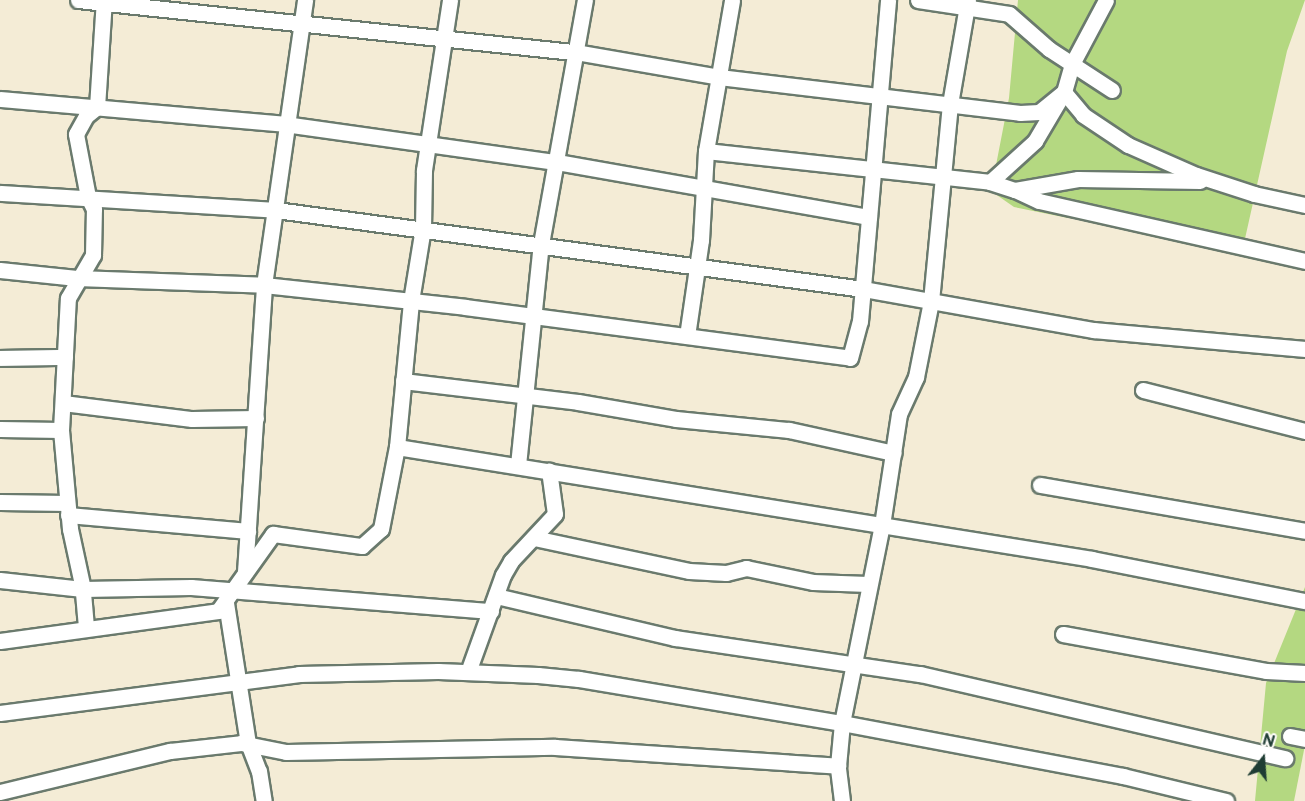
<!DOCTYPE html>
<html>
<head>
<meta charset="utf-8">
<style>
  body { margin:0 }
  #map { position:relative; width:1305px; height:801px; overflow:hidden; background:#f4ecd6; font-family:"Balsamiq Sans",sans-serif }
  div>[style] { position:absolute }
  .green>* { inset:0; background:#b4d881 }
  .roads { filter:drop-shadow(2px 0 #6a7a6d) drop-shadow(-2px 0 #6a7a6d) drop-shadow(0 2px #6a7a6d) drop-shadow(0 -2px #6a7a6d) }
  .minor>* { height:15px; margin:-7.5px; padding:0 7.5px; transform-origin:7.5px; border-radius:7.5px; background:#fff }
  span { translate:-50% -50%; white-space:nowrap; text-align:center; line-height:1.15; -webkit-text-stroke:4.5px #fdfcf7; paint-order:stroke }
  .north { position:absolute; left:1233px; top:729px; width:60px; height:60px; -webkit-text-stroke:4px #fdfcf7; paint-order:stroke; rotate:17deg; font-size:16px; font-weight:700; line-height:24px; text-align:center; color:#1f3d34 }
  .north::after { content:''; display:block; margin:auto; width:21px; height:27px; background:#1f3d34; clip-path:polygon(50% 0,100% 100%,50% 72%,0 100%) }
</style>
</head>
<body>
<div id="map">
  <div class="green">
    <div style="clip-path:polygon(1018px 0,1305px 0,1287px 51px,1242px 252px,1118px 223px,1068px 218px,1014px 207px,991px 191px,1009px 98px)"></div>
    <div style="clip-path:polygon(1305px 587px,1305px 745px,1294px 801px,1255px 801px,1266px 683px)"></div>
  </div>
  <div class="roads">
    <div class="minor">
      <div style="left:78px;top:0;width:500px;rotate:6deg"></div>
      <div style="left:575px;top:52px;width:146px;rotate:9.8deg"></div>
      <div style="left:719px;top:77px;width:303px;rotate:6.8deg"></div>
      <div style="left:1020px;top:113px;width:19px;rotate:-3deg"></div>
      <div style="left:1039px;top:112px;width:32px;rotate:-39deg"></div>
      <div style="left:1064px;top:92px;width:30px;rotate:50deg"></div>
      <div style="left:1083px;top:115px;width:54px;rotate:33.7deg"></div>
      <div style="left:1128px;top:145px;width:74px;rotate:23.8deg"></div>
      <div style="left:1196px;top:175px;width:61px;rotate:18.1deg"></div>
      <div style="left:1254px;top:194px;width:52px;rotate:12.2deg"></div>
      <div style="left:918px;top:0;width:92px;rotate:8.7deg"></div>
      <div style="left:1009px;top:14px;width:53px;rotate:41.2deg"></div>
      <div style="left:1049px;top:49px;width:75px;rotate:33.1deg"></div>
      <div style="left:0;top:99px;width:286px;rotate:5deg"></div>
      <div style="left:285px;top:124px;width:275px;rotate:8deg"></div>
      <div style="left:557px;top:162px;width:317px;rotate:10deg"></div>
      <div style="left:706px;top:151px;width:286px;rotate:6.2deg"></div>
      <div style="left:990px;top:182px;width:61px;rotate:-42.3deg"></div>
      <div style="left:1035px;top:141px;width:57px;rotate:-59.4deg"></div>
      <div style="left:1064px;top:92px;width:29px;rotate:-74deg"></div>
      <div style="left:1072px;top:64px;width:72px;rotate:-62deg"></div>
      <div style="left:990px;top:182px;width:26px;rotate:18deg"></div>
      <div style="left:1015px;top:190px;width:64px;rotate:-9.9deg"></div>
      <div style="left:1078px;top:179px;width:122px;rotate:0.9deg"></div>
      <div style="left:1015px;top:190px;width:26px;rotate:25deg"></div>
      <div style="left:1039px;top:201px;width:273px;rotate:12.7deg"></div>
      <div style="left:0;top:193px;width:277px;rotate:3.5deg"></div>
      <div style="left:276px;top:210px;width:592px;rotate:7.66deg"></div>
      <div style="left:863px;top:289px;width:234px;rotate:10.1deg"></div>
      <div style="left:1093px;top:330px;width:213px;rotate:5.1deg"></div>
      <div style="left:0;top:270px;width:77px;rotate:5.9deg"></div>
      <div style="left:77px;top:278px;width:187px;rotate:2.1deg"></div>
      <div style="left:264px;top:285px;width:202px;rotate:6.2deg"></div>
      <div style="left:465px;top:307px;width:388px;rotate:7.5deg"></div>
      <div style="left:850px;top:358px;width:38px;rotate:-75deg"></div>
      <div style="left:860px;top:321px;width:322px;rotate:-85deg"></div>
      <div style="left:687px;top:336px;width:97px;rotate:-81.7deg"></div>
      <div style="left:701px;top:240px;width:89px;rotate:-86.8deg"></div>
      <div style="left:706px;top:151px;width:153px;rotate:-80.2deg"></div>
      <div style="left:0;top:358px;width:65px;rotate:-0.9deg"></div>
      <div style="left:403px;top:381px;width:176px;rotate:6.8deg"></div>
      <div style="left:578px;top:402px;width:99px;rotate:9.8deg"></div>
      <div style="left:676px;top:419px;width:114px;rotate:5.6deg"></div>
      <div style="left:789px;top:430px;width:107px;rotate:12.4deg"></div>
      <div style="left:1143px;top:390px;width:167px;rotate:14.2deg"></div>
      <div style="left:63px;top:403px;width:130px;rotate:7.1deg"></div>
      <div style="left:192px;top:419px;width:64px;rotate:-0.9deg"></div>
      <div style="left:0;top:429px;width:61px;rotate:0.9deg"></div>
      <div style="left:397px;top:447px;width:147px;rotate:-84.5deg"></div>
      <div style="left:411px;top:301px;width:74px;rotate:-80.7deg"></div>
      <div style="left:423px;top:228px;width:58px;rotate:-89deg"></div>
      <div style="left:424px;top:170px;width:172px;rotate:-81.3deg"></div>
      <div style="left:518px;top:465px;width:222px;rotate:-84.1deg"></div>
      <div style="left:541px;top:244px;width:248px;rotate:-79.8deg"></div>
      <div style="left:1040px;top:485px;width:269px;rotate:9.8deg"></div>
      <div style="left:0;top:502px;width:67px;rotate:0.9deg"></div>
      <div style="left:68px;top:515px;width:181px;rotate:5.1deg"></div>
      <div style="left:534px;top:538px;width:158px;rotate:12deg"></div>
      <div style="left:689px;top:571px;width:37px;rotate:3deg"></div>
      <div style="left:726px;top:573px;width:21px;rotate:-14deg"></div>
      <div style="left:746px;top:568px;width:68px;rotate:11.8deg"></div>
      <div style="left:813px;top:582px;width:55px;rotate:2.1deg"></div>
      <div style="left:245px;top:572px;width:288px;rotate:-86.2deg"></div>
      <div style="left:264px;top:285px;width:288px;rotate:-81.8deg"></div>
      <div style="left:0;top:580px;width:83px;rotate:6.2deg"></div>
      <div style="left:83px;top:589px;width:108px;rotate:-1.1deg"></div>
      <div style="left:191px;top:587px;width:301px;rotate:4.6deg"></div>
      <div style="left:496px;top:596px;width:184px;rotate:13.2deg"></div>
      <div style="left:675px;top:638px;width:248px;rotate:8.4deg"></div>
      <div style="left:920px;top:674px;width:375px;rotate:13deg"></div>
      <div style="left:226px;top:603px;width:142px;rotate:81.1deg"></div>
      <div style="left:248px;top:743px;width:30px;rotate:69deg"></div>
      <div style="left:259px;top:771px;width:30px;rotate:81deg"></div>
      <div style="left:86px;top:627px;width:38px;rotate:-95deg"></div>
      <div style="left:83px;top:589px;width:61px;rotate:-102.2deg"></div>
      <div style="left:70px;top:529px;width:99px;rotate:-95.2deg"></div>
      <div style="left:61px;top:430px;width:132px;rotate:-87deg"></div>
      <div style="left:68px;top:298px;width:50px;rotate:-59.8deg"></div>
      <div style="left:93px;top:255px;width:46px;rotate:-88.8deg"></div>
      <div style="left:94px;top:209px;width:13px;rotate:-117deg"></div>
      <div style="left:88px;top:197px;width:64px;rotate:-100.8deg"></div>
      <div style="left:76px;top:134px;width:21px;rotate:-61deg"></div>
      <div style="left:86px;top:116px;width:14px;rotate:-39deg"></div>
      <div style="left:97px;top:107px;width:107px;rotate:-86.3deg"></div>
      <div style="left:1063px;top:634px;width:206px;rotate:10.3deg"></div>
      <div style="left:1266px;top:671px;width:39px;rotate:3deg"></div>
      <div style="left:0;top:641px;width:220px;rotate:-7.8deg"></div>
      <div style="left:218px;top:611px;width:95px;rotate:-54.5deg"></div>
      <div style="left:273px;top:534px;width:90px;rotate:7.7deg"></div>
      <div style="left:362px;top:546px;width:25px;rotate:-42deg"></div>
      <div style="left:381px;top:529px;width:84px;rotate:-79deg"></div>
      <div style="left:397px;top:447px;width:704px;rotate:9.15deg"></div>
      <div style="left:1092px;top:559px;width:217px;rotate:11.2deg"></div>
      <div style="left:468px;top:672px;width:103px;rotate:-70.2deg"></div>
      <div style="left:503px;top:575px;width:16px;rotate:-60deg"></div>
      <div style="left:511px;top:561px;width:64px;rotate:-46.9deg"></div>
      <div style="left:555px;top:514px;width:44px;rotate:-97.8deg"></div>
      <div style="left:0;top:713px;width:302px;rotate:-7.4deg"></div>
      <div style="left:299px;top:674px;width:139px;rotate:-1.2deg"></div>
      <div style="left:438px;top:671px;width:100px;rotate:2.3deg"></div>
      <div style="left:538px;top:675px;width:41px;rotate:5.6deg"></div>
      <div style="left:579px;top:679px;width:267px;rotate:9.5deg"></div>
      <div style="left:842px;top:723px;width:286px;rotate:10.7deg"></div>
      <div style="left:1123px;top:776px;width:106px;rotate:13.6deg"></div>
      <div style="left:1290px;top:736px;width:15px;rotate:11deg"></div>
      <div style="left:0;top:792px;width:175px;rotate:-13.6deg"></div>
      <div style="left:170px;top:751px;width:71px;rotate:-6.4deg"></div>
      <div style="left:241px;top:743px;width:46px;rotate:11.3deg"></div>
      <div style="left:286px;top:752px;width:269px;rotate:-1.1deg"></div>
      <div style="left:555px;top:747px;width:284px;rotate:3.8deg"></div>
      <div style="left:842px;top:801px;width:35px;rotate:-97deg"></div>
      <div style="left:838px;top:766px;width:43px;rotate:-84.7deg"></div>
      <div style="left:842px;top:723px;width:202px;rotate:-78.6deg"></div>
      <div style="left:882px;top:525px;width:112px;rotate:-81.3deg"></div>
      <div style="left:899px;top:414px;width:41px;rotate:-65.3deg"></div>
      <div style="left:916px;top:377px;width:77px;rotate:-78.8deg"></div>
      <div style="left:931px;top:301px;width:198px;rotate:-84.5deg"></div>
      <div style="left:950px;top:104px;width:106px;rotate:-80.2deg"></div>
    </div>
  </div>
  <div class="north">N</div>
</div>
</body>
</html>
